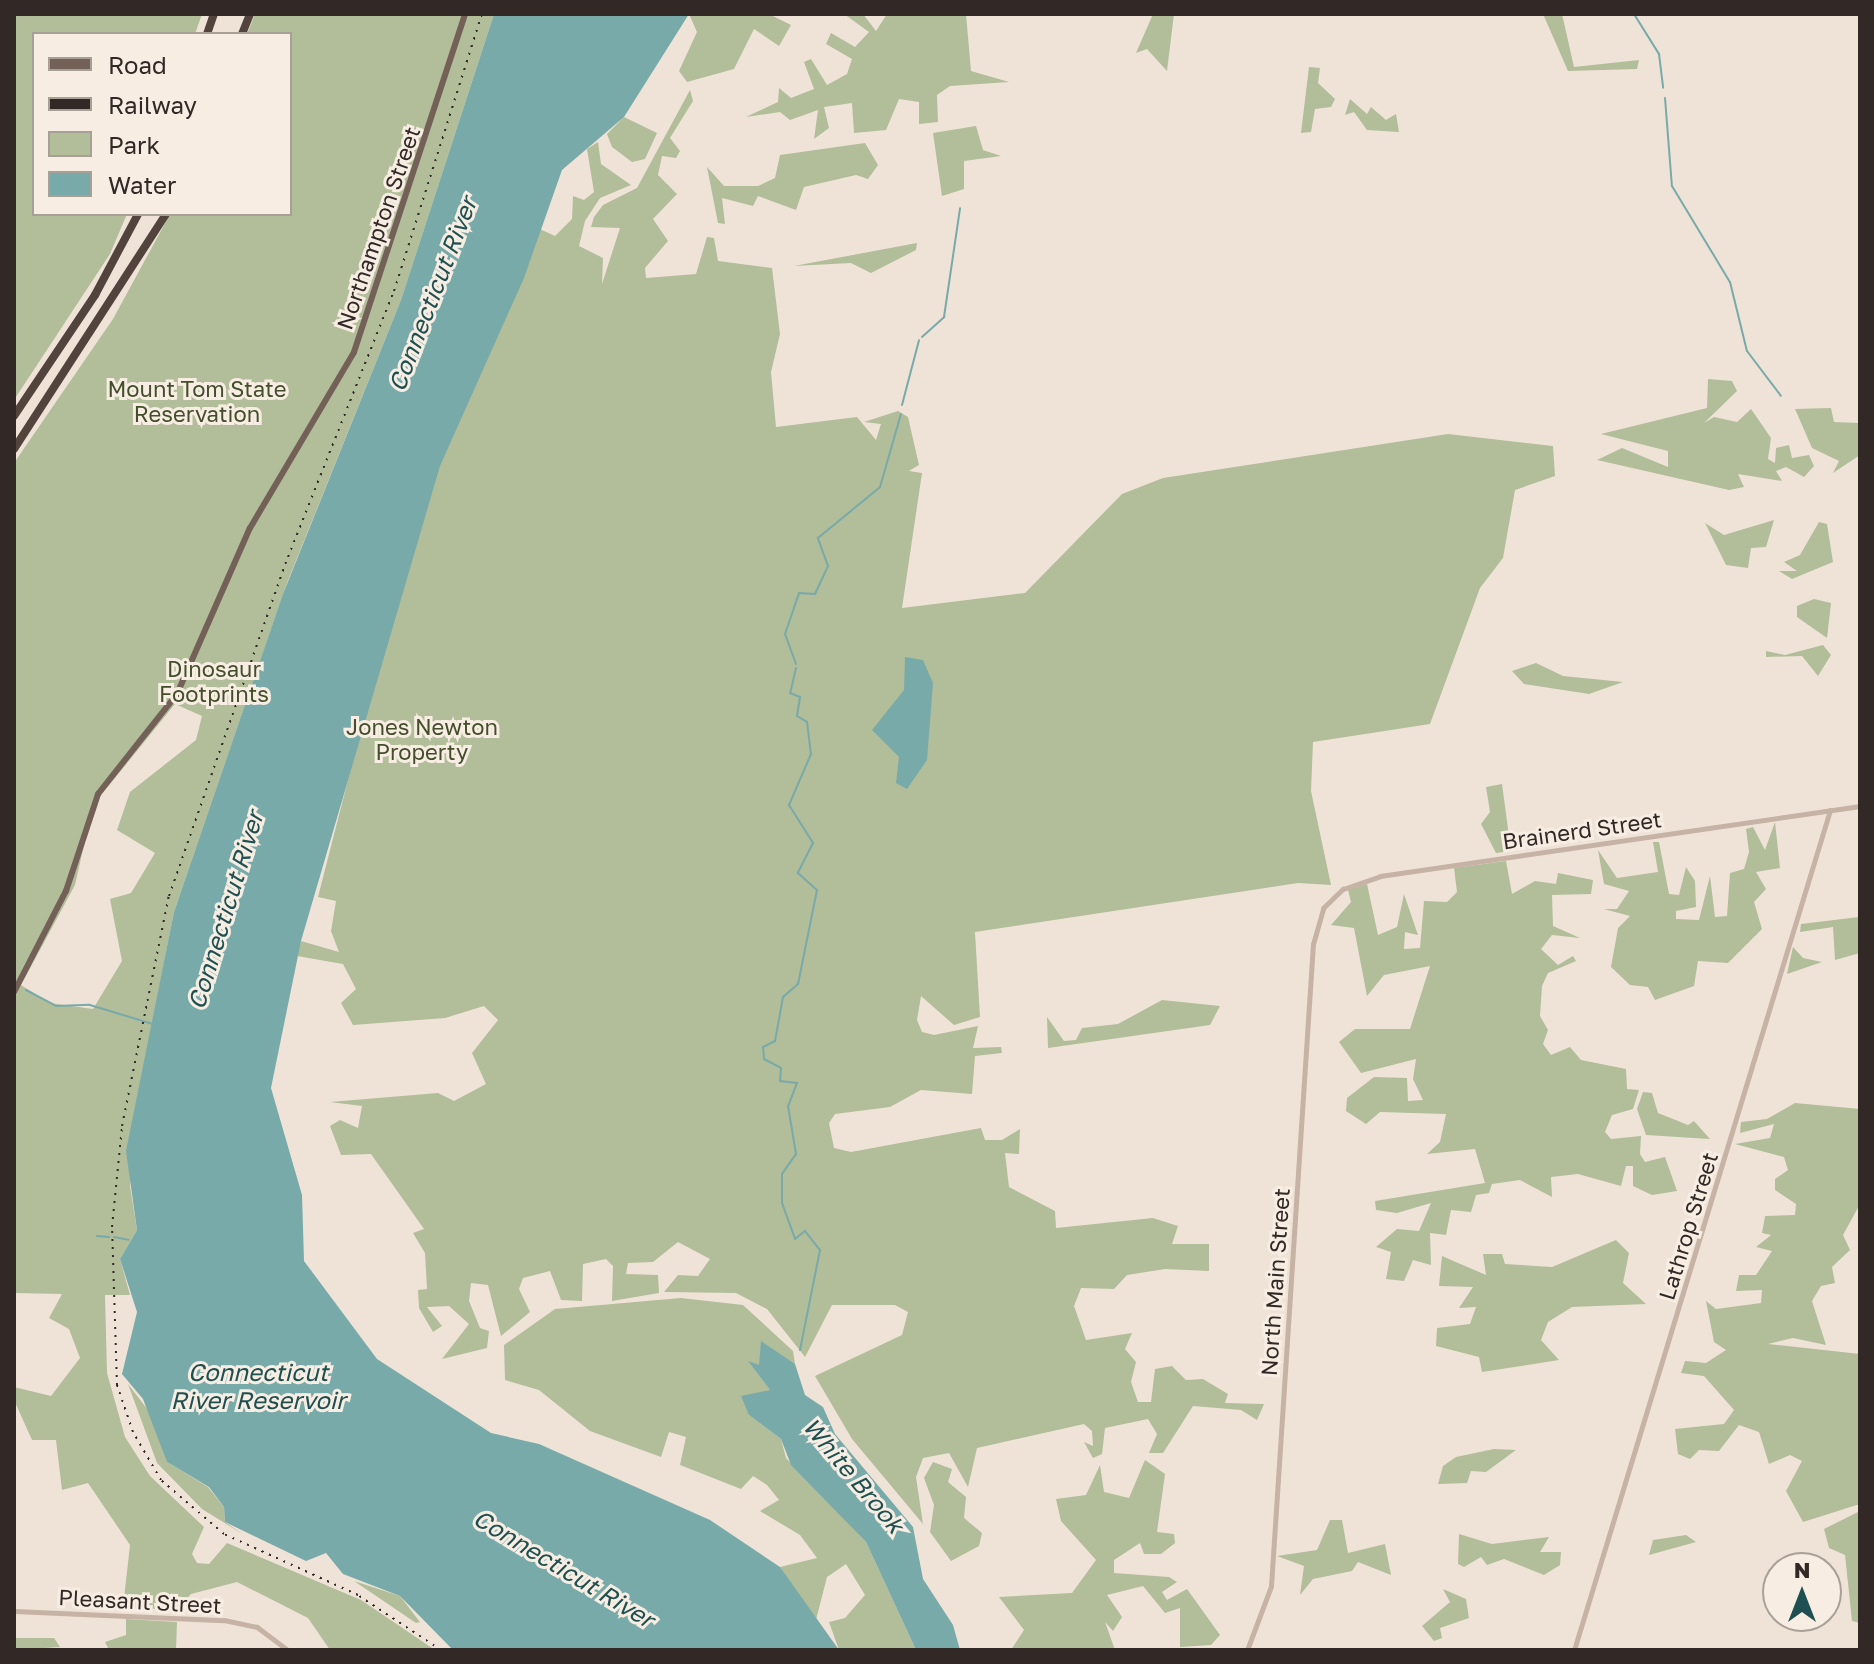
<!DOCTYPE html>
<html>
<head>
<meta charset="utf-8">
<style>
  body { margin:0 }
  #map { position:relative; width:1874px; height:1664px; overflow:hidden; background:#efe3d8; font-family:"Golos Text",sans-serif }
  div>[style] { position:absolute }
  .green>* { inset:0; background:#b2bd99 }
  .water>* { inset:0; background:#78aaaa }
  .stream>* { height:2px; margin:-1px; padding:0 1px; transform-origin:1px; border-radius:1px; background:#78aaaa }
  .minor>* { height:5px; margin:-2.5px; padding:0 2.5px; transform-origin:2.5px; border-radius:2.5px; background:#c6b3a5 }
  .major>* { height:6px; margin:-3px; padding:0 3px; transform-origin:3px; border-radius:3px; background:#736057 }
  .highway>* { height:8px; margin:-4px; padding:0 4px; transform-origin:4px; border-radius:4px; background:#53433d }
  .rail>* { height:2px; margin-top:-1px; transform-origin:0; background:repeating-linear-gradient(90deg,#322926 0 2px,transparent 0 8px) }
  span { translate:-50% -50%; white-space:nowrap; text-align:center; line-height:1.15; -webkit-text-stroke:6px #f7ede3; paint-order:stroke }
  .street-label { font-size:22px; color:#322926 }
  .park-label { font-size:22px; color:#434f2b }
  .water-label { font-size:24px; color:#1e5051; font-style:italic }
  .frame { position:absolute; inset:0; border:16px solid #322926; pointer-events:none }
  .legend { position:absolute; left:32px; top:32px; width:260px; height:184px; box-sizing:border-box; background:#f7ede3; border:2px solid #a89f97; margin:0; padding:10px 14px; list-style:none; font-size:24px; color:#322926 }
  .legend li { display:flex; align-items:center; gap:16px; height:40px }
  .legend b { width:40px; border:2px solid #a89f97 }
  .north { position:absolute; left:1762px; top:1552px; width:80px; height:80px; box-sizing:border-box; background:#f7ede3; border:2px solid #a89f97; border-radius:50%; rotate:0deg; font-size:22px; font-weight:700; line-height:32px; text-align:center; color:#322926 }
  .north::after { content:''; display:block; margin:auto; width:28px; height:36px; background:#1e5051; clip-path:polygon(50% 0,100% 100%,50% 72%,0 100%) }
</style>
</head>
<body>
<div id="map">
  <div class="green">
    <div style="clip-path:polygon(14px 14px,202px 14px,195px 34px,34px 34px,34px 214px,127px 214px,110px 254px,14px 400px)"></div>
    <div style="clip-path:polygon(evenodd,255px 14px,494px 14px,401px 300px,287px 583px,174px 912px,135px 1112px,130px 1186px,137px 1230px,120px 1259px,130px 1295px,105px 1295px,107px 1373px,125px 1437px,150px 1476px,204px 1527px,192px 1554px,197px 1563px,209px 1564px,227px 1543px,361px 1600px,435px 1650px,330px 1650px,308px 1618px,237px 1582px,191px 1594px,177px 1610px,123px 1607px,130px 1545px,88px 1483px,62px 1490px,56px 1440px,32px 1440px,14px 1400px,14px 1387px,51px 1396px,80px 1358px,69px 1329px,49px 1318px,62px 1294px,14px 1293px,14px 463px,113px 319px,170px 214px,290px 214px,290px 34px,247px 34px,255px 14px,175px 704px,202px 716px,196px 740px,130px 792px,117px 830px,155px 853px,131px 893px,110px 899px,122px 961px,93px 1009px,49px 1003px,21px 985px,75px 885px,93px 805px,175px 704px)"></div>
    <div style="clip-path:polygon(689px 14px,769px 14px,791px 25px,779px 46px,754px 29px,734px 69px,687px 82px,679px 71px,697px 32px)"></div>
    <div style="clip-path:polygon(844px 14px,863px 14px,876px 31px,887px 14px,966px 14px,971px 71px,1009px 82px,950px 86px,937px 95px,938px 122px,919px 124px,919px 102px,899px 99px,886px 130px,854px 133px,852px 103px,824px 107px,829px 128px,814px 139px,818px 110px,790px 120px,780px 112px,746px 117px,778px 102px,779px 88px,791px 98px,814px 89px,804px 62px,811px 59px,827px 85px,847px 74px,852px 59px,826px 44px,831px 33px,855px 47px,869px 32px)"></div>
    <div style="clip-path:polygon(1153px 14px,1174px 14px,1167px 71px,1147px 49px,1136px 53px)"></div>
    <div style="clip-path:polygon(1543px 14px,1562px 14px,1574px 67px,1639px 60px,1637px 69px,1568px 71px)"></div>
    <div style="clip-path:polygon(1309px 67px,1320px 68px,1318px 83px,1335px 99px,1331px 107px,1315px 109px,1311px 132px,1301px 133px)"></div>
    <div style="clip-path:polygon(690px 90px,693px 101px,670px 138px,680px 151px,676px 158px,662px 156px,658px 175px,677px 194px,653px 219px,668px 241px,645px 268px,646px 278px,696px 274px,707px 237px,714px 238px,718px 261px,772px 268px,780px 334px,771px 372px,776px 427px,857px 417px,876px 440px,881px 424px,864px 422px,898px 411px,908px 417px,919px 465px,909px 471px,922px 473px,902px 608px,1025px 593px,1122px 494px,1163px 478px,1448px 434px,1553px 446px,1555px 476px,1515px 490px,1503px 558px,1480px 588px,1430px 724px,1313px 742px,1311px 791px,1331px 885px,1298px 883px,975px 932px,980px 1017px,954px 1025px,921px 996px,917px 1020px,922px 1032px,934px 1035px,978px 1026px,973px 1048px,1001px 1047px,1002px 1053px,975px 1056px,972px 1094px,921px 1090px,890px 1107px,835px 1114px,829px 1123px,834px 1148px,851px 1152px,981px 1128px,985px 1140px,1002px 1140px,1020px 1129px,1019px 1154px,1005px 1153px,1009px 1187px,1055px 1211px,1056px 1228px,1153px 1218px,1178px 1226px,1172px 1244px,1209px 1244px,1209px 1271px,1165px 1269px,1127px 1275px,1114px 1289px,1081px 1288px,1074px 1306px,1086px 1340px,1132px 1333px,1125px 1349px,1136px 1362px,1131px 1382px,1138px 1402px,1151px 1402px,1155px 1369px,1172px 1366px,1186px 1380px,1203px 1379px,1228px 1394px,1225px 1403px,1264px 1404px,1257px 1420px,1241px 1410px,1193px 1406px,1163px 1453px,1149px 1453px,1157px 1434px,1148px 1419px,1105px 1428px,1102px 1454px,1093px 1458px,1084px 1442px,1093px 1446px,1092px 1431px,1084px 1424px,977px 1448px,968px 1487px,949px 1453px,923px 1458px,916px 1477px,923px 1524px,852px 1439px,815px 1376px,902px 1335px,908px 1312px,895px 1305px,832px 1305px,805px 1357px,767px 1309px,736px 1293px,664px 1292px,678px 1275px,698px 1276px,710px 1259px,678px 1242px,653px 1262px,628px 1263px,626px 1274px,658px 1275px,659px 1293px,612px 1301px,613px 1266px,606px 1259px,583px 1264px,582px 1301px,561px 1300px,550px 1271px,523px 1278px,519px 1289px,530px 1312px,501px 1336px,488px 1285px,471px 1283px,469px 1301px,480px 1328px,489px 1331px,487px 1348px,442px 1359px,469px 1324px,449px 1306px,427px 1307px,442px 1326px,433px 1332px,419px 1308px,418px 1290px,427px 1289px,425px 1253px,413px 1233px,424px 1229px,371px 1154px,341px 1155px,330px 1126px,340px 1120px,358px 1128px,362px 1106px,330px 1102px,438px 1093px,454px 1101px,486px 1084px,472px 1053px,498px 1020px,484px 1006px,445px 1018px,353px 1025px,341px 1003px,356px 989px,343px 964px,297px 956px,301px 941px,339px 952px,331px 931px,336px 901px,318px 897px,438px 429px,531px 225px,555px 236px,572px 219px,573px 196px,584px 200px,594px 192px,587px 149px,598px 142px,601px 164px,631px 185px,600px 198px,585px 221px,579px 246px,603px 258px,602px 284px,620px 228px,591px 227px,594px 217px,603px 205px,637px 188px)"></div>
    <div style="clip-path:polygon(1350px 99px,1367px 114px,1371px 107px,1386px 120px,1396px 114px,1399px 132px,1367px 130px,1354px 112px,1345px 115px)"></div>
    <div style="clip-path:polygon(624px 117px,657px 133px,645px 159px,632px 162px,612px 147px,607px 134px)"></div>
    <div style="clip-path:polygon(976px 126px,983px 150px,1001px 156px,964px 161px,964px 189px,942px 196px,933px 133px)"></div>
    <div style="clip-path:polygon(865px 143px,878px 165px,868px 179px,856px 175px,804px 187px,796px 210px,758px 196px,753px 206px,722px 198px,725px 224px,718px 223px,707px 167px,724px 186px,758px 186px,775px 178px,780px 155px)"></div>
    <div style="clip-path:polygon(917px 243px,916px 250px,871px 273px,851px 263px,794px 266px)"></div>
    <div style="clip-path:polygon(1708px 379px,1732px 381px,1737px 391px,1704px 423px,1714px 417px,1737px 422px,1751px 409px,1771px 438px,1768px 459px,1775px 463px,1776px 448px,1789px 445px,1792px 458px,1809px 455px,1814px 466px,1804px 477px,1786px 467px,1776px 471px,1782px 481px,1738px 474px,1744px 487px,1729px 490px,1597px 460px,1622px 448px,1668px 467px,1668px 451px,1601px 434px,1707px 408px)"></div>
    <div style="clip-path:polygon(1831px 408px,1834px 422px,1860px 423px,1860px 455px,1833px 473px,1839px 461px,1812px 448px,1795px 409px)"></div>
    <div style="clip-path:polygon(1774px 520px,1766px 547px,1751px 548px,1748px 568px,1726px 565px,1705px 523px,1724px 535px)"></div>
    <div style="clip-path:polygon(1819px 522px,1827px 524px,1833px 562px,1792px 579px,1779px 571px,1797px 571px,1784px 562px,1800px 555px)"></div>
    <div style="clip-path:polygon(1814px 599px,1831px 603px,1827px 638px,1797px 617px,1797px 606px)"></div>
    <div style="clip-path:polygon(1823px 645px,1831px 655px,1818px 676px,1802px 656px,1766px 657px,1766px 651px,1785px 655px)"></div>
    <div style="clip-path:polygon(1536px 663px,1563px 676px,1623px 682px,1589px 694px,1524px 684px,1512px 671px)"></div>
    <div style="clip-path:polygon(1502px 784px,1511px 851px,1496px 853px,1481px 824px,1490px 812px,1486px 787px)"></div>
    <div style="clip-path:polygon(1775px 822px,1780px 868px,1756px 872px,1766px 889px,1754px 902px,1762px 929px,1728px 963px,1698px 961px,1694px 986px,1655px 1000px,1648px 987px,1630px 985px,1611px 967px,1618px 928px,1630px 916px,1604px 909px,1617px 909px,1629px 891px,1604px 884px,1598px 850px,1617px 878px,1658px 872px,1653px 842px,1659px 842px,1669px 894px,1679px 895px,1686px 867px,1695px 881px,1696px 907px,1676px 911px,1676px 919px,1699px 920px,1710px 876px,1715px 917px,1727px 916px,1730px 873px,1744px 869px,1749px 852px,1746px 829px,1753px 827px,1765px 850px)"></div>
    <div style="clip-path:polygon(1506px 861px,1512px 894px,1535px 881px,1556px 884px,1558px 873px,1593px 880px,1591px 894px,1552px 895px,1553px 926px,1580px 938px,1552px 935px,1541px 949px,1558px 965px,1573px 956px,1576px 961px,1548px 973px,1542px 986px,1540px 1016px,1548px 1030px,1543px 1044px,1551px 1055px,1570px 1047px,1581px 1060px,1626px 1069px,1627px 1089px,1639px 1090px,1633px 1109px,1612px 1115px,1605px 1132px,1611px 1139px,1641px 1136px,1640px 1154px,1645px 1162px,1665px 1157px,1677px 1191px,1652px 1195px,1633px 1186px,1633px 1166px,1626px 1166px,1621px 1186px,1578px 1174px,1551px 1177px,1552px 1197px,1520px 1180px,1492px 1184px,1489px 1193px,1476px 1195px,1471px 1212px,1451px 1210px,1446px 1235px,1430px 1233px,1431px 1265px,1413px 1260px,1404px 1281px,1386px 1279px,1391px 1252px,1376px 1247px,1397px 1229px,1419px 1231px,1431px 1203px,1397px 1213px,1376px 1210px,1375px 1201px,1485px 1183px,1475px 1149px,1427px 1154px,1440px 1142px,1446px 1114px,1380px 1112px,1366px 1124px,1346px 1111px,1347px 1098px,1374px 1077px,1407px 1078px,1408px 1101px,1423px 1100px,1413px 1079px,1416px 1059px,1361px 1073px,1339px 1042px,1355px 1029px,1410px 1029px,1430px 966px,1384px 975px,1367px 996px,1354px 928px,1331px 925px,1351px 902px,1348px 890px,1367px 884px,1378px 935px,1397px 927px,1404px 894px,1418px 935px,1405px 932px,1404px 949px,1420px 948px,1424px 901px,1447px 902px,1457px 892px,1454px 868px)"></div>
    <div style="clip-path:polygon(1859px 917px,1860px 953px,1835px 960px,1833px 927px,1800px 932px,1801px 924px)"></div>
    <div style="clip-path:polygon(1793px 947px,1803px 958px,1822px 962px,1787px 974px)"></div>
    <div style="clip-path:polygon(1162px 1000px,1220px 1006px,1210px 1025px,1048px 1048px,1047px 1017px,1064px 1041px,1076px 1040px,1082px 1028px,1118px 1024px)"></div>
    <div style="clip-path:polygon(1643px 1092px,1652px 1093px,1658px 1113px,1688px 1125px,1694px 1121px,1710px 1139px,1646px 1135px,1637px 1109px)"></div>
    <div style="clip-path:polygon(1795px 1103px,1860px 1109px,1860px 1204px,1843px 1235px,1850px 1250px,1832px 1267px,1835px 1283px,1821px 1286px,1812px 1301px,1826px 1345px,1793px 1338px,1768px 1344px,1860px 1354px,1860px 1504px,1803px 1522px,1786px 1491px,1802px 1461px,1790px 1455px,1769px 1464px,1759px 1432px,1739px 1425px,1719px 1451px,1699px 1450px,1690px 1459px,1678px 1454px,1675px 1429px,1724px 1424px,1734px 1410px,1704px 1376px,1681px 1373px,1685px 1361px,1706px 1363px,1726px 1350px,1714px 1342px,1706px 1301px,1716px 1309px,1761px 1303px,1762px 1290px,1736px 1291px,1739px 1275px,1756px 1275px,1772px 1251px,1756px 1247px,1771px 1235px,1762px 1233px,1765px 1216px,1795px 1215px,1796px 1204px,1775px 1190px,1775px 1179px,1788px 1170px,1784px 1157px,1735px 1144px,1770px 1138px,1774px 1124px,1740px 1133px,1741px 1122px,1767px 1119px)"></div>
    <div style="clip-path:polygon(1616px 1240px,1629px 1253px,1623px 1283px,1646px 1304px,1572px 1307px,1548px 1322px,1541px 1340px,1559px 1360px,1482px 1372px,1479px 1357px,1436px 1346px,1437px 1328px,1470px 1324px,1476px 1307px,1459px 1308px,1473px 1287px,1439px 1286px,1442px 1256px,1486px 1275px,1483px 1254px,1502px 1254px,1505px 1264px,1552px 1267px)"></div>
    <div style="clip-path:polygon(681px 1298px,743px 1305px,793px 1351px,795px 1364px,774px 1352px,759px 1366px,749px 1362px,771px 1391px,749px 1415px,781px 1439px,786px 1458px,866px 1542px,916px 1650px,839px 1650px,829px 1622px,845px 1618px,865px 1595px,846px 1564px,827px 1577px,816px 1620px,803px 1606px,780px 1567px,817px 1558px,800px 1535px,760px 1511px,779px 1500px,767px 1485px,753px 1476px,741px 1489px,680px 1465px,686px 1437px,669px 1432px,661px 1457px,590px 1431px,539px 1390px,505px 1380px,504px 1345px,555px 1309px)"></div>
    <div style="clip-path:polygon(128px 1384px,151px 1414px,167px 1462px,208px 1487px,224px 1507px,225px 1522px,244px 1535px,202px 1509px,157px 1463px)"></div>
    <div style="clip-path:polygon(1494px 1449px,1516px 1450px,1486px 1472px,1471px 1471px,1467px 1483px,1438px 1484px,1443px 1466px,1456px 1457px)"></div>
    <div style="clip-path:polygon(1145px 1460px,1165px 1474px,1157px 1532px,1174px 1534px,1175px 1543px,1161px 1554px,1144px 1554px,1140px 1543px,1114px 1560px,1114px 1573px,1169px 1577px,1177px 1582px,1162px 1592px,1167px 1600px,1187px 1589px,1220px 1635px,1211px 1645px,1180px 1647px,1180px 1608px,1165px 1613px,1143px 1586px,1107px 1595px,1122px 1617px,1113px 1631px,1105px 1622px,1115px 1650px,1011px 1650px,1024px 1630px,999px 1597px,1072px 1593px,1096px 1560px,1061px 1521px,1056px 1499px,1086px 1495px,1100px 1465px,1104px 1492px,1129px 1498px)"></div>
    <div style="clip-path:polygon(933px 1462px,952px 1469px,948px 1482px,966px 1497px,964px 1518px,982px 1533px,979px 1546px,951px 1561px,930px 1532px,934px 1505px,924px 1478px)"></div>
    <div style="clip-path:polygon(1860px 1511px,1860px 1623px,1852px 1621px,1845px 1555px,1829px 1548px,1824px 1529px)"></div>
    <div style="clip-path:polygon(1330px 1520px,1342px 1520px,1348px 1553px,1385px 1544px,1391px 1575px,1358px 1562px,1352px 1571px,1313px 1579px,1300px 1595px,1304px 1566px,1277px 1556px,1317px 1550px)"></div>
    <div style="clip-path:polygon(1459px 1534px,1492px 1544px,1549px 1537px,1540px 1552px,1561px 1552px,1560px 1565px,1544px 1575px,1504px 1559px,1487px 1565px,1481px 1557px,1464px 1567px,1458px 1564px)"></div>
    <div style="clip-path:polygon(1686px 1535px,1696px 1542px,1649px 1555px,1653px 1540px)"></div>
    <div style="clip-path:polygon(354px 1581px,400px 1596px,420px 1622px,416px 1623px)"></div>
    <div style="clip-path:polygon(1443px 1589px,1466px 1599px,1469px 1618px,1440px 1628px,1442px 1638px,1434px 1641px,1422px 1626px,1450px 1602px)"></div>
    <div style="clip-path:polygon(126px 1619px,177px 1622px,176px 1650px,109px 1650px,105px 1642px,126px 1635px)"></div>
    <div style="clip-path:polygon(14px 1638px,54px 1638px,60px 1647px,14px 1650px)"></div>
  </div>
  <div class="water">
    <div style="clip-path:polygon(494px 14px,689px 14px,624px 117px,562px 170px,524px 278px,440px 466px,301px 941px,271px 1088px,302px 1195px,304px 1261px,377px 1359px,491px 1433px,539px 1444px,710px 1520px,780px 1567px,839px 1650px,453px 1650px,400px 1596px,343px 1574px,326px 1553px,306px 1561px,225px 1522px,224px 1507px,209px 1487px,167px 1462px,143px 1399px,122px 1374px,137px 1312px,120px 1259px,137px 1230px,126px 1151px,174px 912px,283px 594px,401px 300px)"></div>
    <div style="clip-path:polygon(905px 657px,923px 660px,933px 683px,927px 760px,907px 789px,896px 783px,899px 757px,872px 730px,904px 690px)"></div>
    <div style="clip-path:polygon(761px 1341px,795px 1364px,805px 1395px,823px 1407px,835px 1434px,913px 1527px,923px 1579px,953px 1625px,960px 1650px,916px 1650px,866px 1542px,791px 1465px,781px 1439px,749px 1415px,741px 1396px,770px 1390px,748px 1361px,759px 1365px)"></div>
  </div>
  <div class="stream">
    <div style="left:1634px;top:14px;width:47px;rotate:58deg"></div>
    <div style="left:1659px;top:54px;width:34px;rotate:83deg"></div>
    <div style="left:1665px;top:98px;width:88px;rotate:85.5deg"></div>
    <div style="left:1672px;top:186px;width:112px;rotate:58.9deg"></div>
    <div style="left:1730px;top:282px;width:71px;rotate:76.2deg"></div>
    <div style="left:1747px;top:351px;width:56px;rotate:52.9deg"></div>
    <div style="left:922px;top:337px;width:30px;rotate:-42deg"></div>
    <div style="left:944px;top:317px;width:110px;rotate:-81.6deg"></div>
    <div style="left:902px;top:405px;width:67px;rotate:-75.3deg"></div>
    <div style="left:796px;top:664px;width:32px;rotate:-110deg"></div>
    <div style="left:785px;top:634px;width:43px;rotate:-71.1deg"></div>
    <div style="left:799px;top:593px;width:16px;rotate:4deg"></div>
    <div style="left:815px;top:594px;width:31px;rotate:-65deg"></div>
    <div style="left:828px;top:566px;width:30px;rotate:-110deg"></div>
    <div style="left:818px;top:538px;width:80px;rotate:-39.4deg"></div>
    <div style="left:880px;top:487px;width:76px;rotate:-74deg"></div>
    <div style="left:796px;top:668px;width:26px;rotate:103deg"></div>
    <div style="left:790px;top:693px;width:11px;rotate:22deg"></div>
    <div style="left:800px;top:697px;width:19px;rotate:99deg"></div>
    <div style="left:797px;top:716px;width:12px;rotate:31deg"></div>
    <div style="left:807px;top:722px;width:32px;rotate:83deg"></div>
    <div style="left:811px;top:754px;width:56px;rotate:113.3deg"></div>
    <div style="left:789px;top:805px;width:45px;rotate:57.7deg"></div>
    <div style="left:813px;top:843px;width:34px;rotate:117deg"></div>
    <div style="left:798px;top:873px;width:25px;rotate:42deg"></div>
    <div style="left:817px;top:890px;width:96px;rotate:101.4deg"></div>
    <div style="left:798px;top:984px;width:20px;rotate:139deg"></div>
    <div style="left:783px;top:997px;width:45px;rotate:100.3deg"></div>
    <div style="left:775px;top:1041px;width:13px;rotate:153deg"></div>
    <div style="left:763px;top:1047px;width:12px;rotate:85deg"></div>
    <div style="left:764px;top:1059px;width:19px;rotate:28deg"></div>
    <div style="left:781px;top:1068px;width:13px;rotate:94deg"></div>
    <div style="left:780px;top:1081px;width:17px;rotate:7deg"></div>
    <div style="left:797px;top:1083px;width:25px;rotate:111deg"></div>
    <div style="left:788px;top:1106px;width:49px;rotate:80.5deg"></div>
    <div style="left:796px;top:1154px;width:24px;rotate:125deg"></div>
    <div style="left:782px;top:1174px;width:29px;rotate:90deg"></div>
    <div style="left:782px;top:1203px;width:38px;rotate:70deg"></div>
    <div style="left:795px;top:1239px;width:13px;rotate:-39deg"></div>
    <div style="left:805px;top:1231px;width:24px;rotate:52deg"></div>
    <div style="left:820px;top:1250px;width:102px;rotate:101.3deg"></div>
    <div style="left:26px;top:990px;width:34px;rotate:28deg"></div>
    <div style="left:56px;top:1006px;width:34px;rotate:-2deg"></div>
    <div style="left:90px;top:1005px;width:69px;rotate:16.9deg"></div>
    <div style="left:97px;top:1236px;width:12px;rotate:5deg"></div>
    <div style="left:114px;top:1237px;width:15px;rotate:11deg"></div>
  </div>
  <div class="minor">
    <div style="left:14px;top:1611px;width:210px;rotate:2.5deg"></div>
    <div style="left:224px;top:1620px;width:34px;rotate:12deg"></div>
    <div style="left:257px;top:1627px;width:39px;rotate:37deg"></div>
    <div style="left:1247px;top:1650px;width:68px;rotate:-69.4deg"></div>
    <div style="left:1271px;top:1586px;width:643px;rotate:-86.26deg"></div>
    <div style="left:1313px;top:944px;width:37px;rotate:-74deg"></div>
    <div style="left:1323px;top:908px;width:28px;rotate:-44deg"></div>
    <div style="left:1343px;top:889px;width:39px;rotate:-19deg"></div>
    <div style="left:1380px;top:876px;width:485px;rotate:-8.3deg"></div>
    <div style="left:1574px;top:1650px;width:878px;rotate:-73.05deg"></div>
  </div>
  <div class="major">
    <div style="left:14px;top:992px;width:114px;rotate:-62.8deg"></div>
    <div style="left:66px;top:891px;width:102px;rotate:-71.7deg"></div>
    <div style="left:98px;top:794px;width:127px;rotate:-51.7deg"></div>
    <div style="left:177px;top:694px;width:181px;rotate:-66.3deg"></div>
    <div style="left:250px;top:528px;width:204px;rotate:-59.4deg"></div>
    <div style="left:354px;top:352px;width:356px;rotate:-71.8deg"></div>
  </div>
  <div class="highway">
    <div style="left:207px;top:34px;width:21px;rotate:-71deg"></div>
    <div style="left:242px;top:34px;width:22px;rotate:-68deg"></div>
    <div style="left:14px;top:416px;width:146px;rotate:-56.2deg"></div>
    <div style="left:95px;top:295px;width:92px;rotate:-62deg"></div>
    <div style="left:14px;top:449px;width:280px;rotate:-57.1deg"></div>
  </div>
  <div class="rail">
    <div style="left:441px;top:1650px;width:100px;rotate:-146.5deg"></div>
    <div style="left:358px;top:1595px;width:147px;rotate:-155.5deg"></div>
    <div style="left:224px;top:1534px;width:83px;rotate:-139.4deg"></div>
    <div style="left:161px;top:1480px;width:56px;rotate:-120.3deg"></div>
    <div style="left:133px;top:1432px;width:50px;rotate:-108.8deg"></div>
    <div style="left:117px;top:1385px;width:158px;rotate:-91.8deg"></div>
    <div style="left:112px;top:1227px;width:101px;rotate:-84.3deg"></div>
    <div style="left:122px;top:1126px;width:235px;rotate:-78.5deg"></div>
    <div style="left:169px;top:896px;width:359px;rotate:-70.7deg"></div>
    <div style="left:288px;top:557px;width:286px;rotate:-68.3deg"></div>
    <div style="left:394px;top:291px;width:291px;rotate:-72.4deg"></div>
  </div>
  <div class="street-label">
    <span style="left:378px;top:228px;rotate:-71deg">Northampton Street</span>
    <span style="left:1582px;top:830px;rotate:-8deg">Brainerd Street</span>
    <span style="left:1688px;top:1226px;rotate:-73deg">Lathrop Street</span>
    <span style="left:1275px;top:1282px;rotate:-86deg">North Main Street</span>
    <span style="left:140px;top:1601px;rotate:3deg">Pleasant Street</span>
  </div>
  <div class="park-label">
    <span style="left:197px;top:401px">Mount Tom State<br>Reservation</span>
    <span style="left:214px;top:681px">Dinosaur<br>Footprints</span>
    <span style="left:422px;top:739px">Jones Newton<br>Property</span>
  </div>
  <div class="water-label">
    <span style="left:432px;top:294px;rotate:-69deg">Connecticut River</span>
    <span style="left:225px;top:910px;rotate:-73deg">Connecticut River</span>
    <span style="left:258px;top:1386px">Connecticut<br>River Reservoir</span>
    <span style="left:854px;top:1475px;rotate:50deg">White Brook</span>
    <span style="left:564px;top:1568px;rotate:31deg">Connecticut River</span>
  </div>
  <div class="frame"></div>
  <ul class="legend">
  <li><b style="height:10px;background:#736057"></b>Road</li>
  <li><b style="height:10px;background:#322926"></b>Railway</li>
  <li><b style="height:22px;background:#b2bd99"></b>Park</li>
  <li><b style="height:22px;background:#78aaaa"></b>Water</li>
  </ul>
  <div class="north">N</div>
</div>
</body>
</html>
